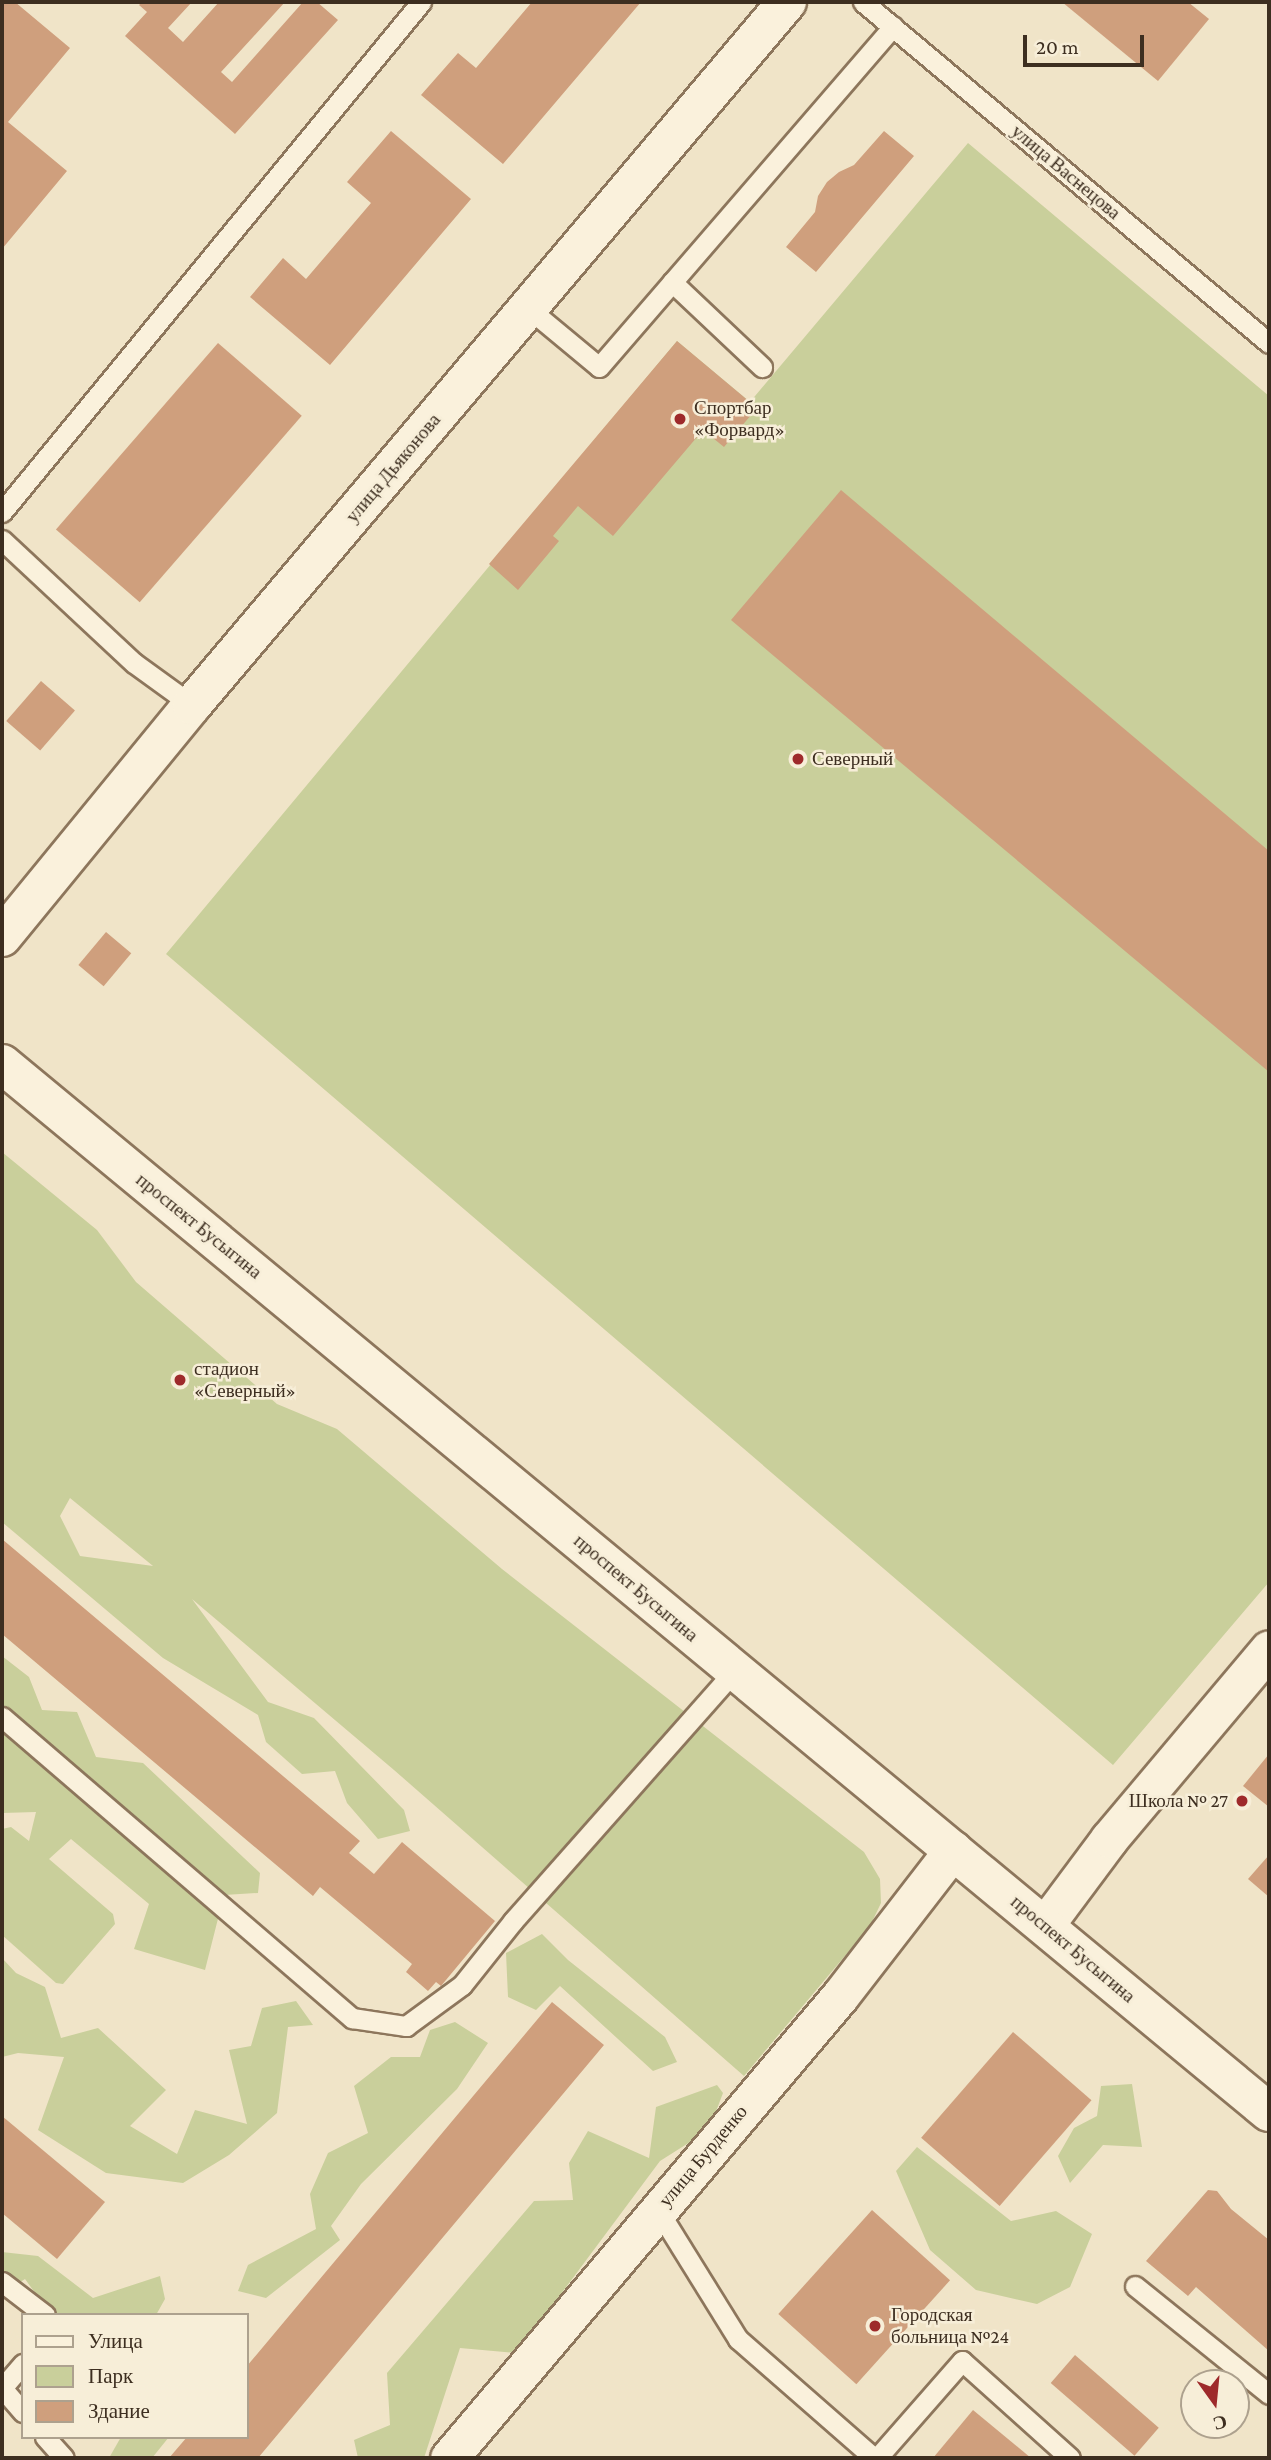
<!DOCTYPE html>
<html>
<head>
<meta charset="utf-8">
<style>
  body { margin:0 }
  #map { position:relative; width:1271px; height:2460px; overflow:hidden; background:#f0e4c8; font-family:"Crimson Pro",serif }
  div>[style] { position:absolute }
  .green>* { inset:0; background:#c9cf9b }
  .building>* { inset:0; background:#cf9f7d; transform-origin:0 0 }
  .roads { filter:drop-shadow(2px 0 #8d765c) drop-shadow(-2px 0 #8d765c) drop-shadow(0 2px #8d765c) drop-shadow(0 -2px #8d765c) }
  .lane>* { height:19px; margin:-9.5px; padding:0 9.5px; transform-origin:9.5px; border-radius:9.5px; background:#faf1dc }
  .street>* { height:37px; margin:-18.5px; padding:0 18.5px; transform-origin:18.5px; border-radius:18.5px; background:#faf1dc }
  .secondary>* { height:38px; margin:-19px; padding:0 19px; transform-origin:19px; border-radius:19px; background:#faf1dc }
  .dots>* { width:19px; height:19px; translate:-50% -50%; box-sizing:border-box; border:4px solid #f7eed8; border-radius:50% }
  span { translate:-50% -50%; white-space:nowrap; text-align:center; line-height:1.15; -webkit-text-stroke:5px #f7eed8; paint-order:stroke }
  .street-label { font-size:19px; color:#3d2e20 }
  .poi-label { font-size:19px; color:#3d2e20 }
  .left { translate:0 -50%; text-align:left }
  .right { translate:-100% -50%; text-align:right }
  .frame { position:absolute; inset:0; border:4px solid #3d2e20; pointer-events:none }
  .legend { position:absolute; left:21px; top:2313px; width:228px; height:126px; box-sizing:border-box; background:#f7eed8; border:2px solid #ada18e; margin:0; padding:9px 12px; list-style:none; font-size:21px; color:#3d2e20 }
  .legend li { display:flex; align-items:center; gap:14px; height:35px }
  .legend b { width:35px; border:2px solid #ada18e }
  .north { position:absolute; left:1180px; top:2369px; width:70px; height:70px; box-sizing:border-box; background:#f7eed8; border:2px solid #ada18e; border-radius:50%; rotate:165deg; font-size:19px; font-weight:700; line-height:28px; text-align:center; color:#3d2e20 }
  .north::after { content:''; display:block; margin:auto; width:24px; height:32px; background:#9e2a2b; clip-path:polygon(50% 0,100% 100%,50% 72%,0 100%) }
  .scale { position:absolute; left:1023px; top:35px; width:121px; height:32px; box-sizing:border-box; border:4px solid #3d2e20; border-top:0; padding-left:9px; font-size:21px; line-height:24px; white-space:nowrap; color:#3d2e20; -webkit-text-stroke:5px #f7eed8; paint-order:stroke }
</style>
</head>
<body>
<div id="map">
  <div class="green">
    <div style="clip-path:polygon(968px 143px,1269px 396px,1269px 1582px,1113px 1765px,166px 954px,677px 341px,750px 402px)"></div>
    <div style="clip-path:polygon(evenodd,2px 1152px,97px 1230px,136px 1282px,277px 1404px,337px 1429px,502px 1569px,864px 1852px,880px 1879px,881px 1903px,870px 1926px,744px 2076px,394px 1770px,192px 1599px,268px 1702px,314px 1718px,404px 1810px,410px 1831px,378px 1839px,347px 1803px,335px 1771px,302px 1774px,266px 1742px,258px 1715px,163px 1658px,2px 1522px,2px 1152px,70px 1498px,125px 1543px,153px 1566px,80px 1556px,60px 1516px,70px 1498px)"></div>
    <div style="clip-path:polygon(2px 1656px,29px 1677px,42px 1710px,77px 1712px,96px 1757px,143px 1763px,260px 1873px,258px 1893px,224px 1895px,205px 1970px,134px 1949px,149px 1904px,71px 1839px,49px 1859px,113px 1914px,115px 1924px,63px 1984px,56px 1983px,2px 1935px,2px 1829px,11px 1827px,29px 1841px,36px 1812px,2px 1813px)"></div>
    <div style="clip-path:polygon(542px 1934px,568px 1960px,665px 2037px,677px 2062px,653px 2071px,560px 1986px,536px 2010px,508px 1997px,506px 1953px)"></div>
    <div style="clip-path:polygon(2px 1958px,16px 1973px,45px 1987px,61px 2038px,98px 2028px,166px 2090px,130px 2126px,177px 2154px,195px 2110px,247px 2124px,229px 2050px,251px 2046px,262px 2008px,296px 2001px,313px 2025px,288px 2027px,277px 2113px,229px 2155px,183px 2183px,106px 2173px,38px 2130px,64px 2057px,18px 2053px,2px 2057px)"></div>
    <div style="clip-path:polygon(455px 2022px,488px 2043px,457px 2089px,361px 2184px,331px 2226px,340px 2240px,266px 2298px,238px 2291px,248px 2265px,316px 2229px,310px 2194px,328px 2153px,368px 2133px,354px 2086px,391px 2057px,420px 2057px,430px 2030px)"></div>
    <div style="clip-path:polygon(1132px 2084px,1142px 2147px,1103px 2145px,1070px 2183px,1058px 2156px,1074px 2128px,1097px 2116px,1101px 2086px)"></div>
    <div style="clip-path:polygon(717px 2085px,723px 2093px,709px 2130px,660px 2161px,517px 2353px,460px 2348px,424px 2458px,358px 2458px,354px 2440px,390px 2425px,387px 2373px,534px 2201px,573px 2200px,569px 2163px,588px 2131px,649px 2158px,656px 2107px)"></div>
    <div style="clip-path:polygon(917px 2147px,1011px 2221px,1056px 2211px,1092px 2234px,1070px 2287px,1037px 2304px,976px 2290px,930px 2250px,896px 2171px)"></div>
    <div style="clip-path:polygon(2px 2252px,38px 2256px,93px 2298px,160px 2276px,165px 2299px,156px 2315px,51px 2315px,25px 2279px,2px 2294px)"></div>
    <div style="clip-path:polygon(121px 2437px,169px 2437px,152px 2458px,109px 2458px)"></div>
  </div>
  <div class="building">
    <div style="clip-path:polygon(2px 2px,15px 2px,70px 48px,8px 122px,67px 171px,2px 249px)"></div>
    <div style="clip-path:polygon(142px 2px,192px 2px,168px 28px,183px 42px,219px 2px,285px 2px,221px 72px,232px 82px,303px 2px,317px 2px,338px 20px,235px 134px,125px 36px,147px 12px,139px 5px)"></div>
    <div style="clip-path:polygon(532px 2px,641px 2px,503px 164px,421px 95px,458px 53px,476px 68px)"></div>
    <div style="clip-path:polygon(1062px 2px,1188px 2px,1209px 19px,1158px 81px)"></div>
    <div style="clip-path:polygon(391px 131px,471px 199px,330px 365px,250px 297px,283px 258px,306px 279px,371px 203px,347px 182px)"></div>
    <div style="clip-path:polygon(884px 131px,914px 156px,816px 272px,786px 247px,815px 212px,818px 196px,827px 182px,839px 172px,854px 165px)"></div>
    <div style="clip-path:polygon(677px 341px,757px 408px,724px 447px,703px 430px,613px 536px,578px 506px,553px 536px,559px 541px,518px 590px,489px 564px)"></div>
    <div style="left:218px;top:343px;width:111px;height:247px;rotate:41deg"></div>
    <div style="clip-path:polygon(841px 490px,1269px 851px,1269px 1072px,731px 620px)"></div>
    <div style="left:41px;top:681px;width:45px;height:53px;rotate:41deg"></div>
    <div style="left:106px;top:932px;width:33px;height:43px;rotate:40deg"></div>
    <div style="clip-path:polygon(2px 1539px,360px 1841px,349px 1853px,374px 1874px,402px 1842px,495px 1921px,441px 1986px,436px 1982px,428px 1991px,406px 1972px,412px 1964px,320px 1887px,313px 1896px,2px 1634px)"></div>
    <div style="clip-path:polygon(1269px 1754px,1269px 1807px,1243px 1786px)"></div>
    <div style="clip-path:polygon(1269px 1855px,1269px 1897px,1248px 1879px)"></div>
    <div style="clip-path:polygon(552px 2002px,604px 2045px,258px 2458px,169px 2458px,187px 2437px,247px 2437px,247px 2366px)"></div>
    <div style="left:1013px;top:2032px;width:104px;height:140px;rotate:41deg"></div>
    <div style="clip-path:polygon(2px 2116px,105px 2202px,57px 2259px,2px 2213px)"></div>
    <div style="clip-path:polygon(1208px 2190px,1217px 2191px,1231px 2209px,1269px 2240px,1269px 2351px,1196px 2287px,1188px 2296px,1146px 2261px)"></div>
    <div style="left:872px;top:2210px;width:105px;height:140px;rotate:42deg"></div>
    <div style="left:1075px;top:2355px;width:111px;height:37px;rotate:41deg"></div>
    <div style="clip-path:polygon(973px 2410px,1031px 2458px,933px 2458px)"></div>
  </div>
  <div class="roads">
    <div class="lane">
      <div style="left:863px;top:2px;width:530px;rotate:40.03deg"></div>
      <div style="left:672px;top:282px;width:124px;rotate:43.4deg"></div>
      <div style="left:528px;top:308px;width:92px;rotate:39.7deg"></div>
      <div style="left:599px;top:367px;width:450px;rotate:-49.2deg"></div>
      <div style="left:2px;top:512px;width:660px;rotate:-50.59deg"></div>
      <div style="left:2px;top:540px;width:180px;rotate:43deg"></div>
      <div style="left:134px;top:663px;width:72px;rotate:35.9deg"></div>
      <div style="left:2px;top:1717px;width:462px;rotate:40.7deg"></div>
      <div style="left:352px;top:2018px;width:55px;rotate:8.4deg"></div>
      <div style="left:406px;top:2026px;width:69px;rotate:-36.2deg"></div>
      <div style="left:462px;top:1985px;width:82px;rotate:-51.4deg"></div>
      <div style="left:513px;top:1921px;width:335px;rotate:-48.5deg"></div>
      <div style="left:658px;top:2210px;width:152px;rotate:58.2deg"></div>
      <div style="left:738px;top:2339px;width:181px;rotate:41.2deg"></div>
      <div style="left:2px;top:2282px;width:54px;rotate:37.5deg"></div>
      <div style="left:1135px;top:2286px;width:172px;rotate:38.9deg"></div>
      <div style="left:2px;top:2388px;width:32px;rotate:-49deg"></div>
      <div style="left:2px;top:2388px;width:32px;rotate:49deg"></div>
      <div style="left:45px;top:2437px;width:28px;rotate:48deg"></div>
      <div style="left:877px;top:2458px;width:129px;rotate:-48.8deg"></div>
      <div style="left:962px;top:2361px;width:145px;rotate:41.9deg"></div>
    </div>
    <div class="street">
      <div style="left:1045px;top:1925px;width:107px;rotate:-53.3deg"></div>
      <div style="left:1109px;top:1839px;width:248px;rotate:-49.9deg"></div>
      <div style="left:449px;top:2458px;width:605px;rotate:-49.76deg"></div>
      <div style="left:840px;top:1996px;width:185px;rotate:-52.3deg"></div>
    </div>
    <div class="secondary">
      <div style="left:2px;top:937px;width:300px;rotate:-50.7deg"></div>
      <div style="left:192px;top:705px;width:921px;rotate:-49.76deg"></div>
      <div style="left:2px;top:1064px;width:1644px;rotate:39.6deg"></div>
    </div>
  </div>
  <div class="dots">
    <div style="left:680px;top:419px;background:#9e2a2b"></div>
    <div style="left:798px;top:759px;background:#9e2a2b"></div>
    <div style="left:180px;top:1380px;background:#9e2a2b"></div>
    <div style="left:1242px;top:1801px;background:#9e2a2b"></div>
    <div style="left:875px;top:2326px;background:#9e2a2b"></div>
  </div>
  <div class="street-label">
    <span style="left:1066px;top:172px;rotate:40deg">улица Васнецова</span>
    <span style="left:393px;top:468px;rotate:-50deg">улица Дьяконова</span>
    <span style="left:199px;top:1226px;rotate:39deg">проспект Бусыгина</span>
    <span style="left:636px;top:1588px;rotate:40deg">проспект Бусыгина</span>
    <span style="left:1073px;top:1949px;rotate:40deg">проспект Бусыгина</span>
    <span style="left:703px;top:2156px;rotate:-50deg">улица Бурденко</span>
  </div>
  <div class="poi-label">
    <span class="left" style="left:694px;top:419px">Спортбар<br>«Форвард»</span>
    <span class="left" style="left:812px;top:759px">Северный</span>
    <span class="left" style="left:194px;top:1380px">стадион<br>«Северный»</span>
    <span class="right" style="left:1228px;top:1801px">Школа № 27</span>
    <span class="left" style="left:891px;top:2326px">Городская<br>больница №24</span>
  </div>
  <div class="frame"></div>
  <ul class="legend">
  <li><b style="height:9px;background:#faf1dc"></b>Улица</li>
  <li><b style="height:19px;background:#c9cf9b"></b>Парк</li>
  <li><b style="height:19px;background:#cf9f7d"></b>Здание</li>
  </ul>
  <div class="north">С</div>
  <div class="scale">20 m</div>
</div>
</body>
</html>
